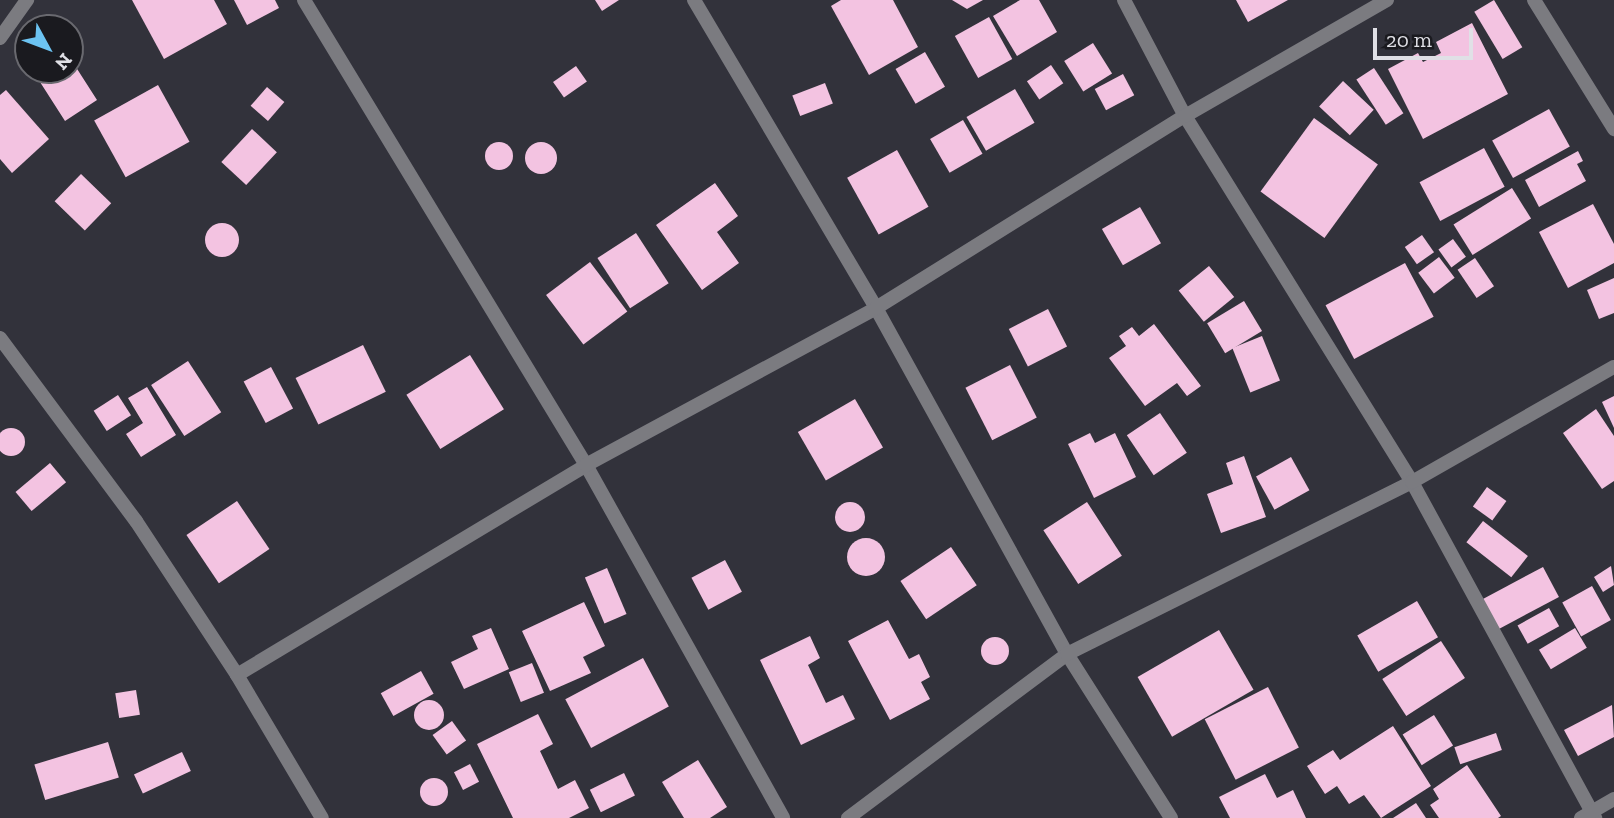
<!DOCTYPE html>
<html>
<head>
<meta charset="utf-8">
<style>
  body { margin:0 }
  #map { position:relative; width:1614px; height:818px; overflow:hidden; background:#32323b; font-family:"Zilla Slab",serif }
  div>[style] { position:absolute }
  .building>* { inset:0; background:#f3c3e1; transform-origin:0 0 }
  .round { border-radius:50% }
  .street>* { height:14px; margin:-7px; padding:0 7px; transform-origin:7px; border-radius:7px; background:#7b7b80 }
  span { translate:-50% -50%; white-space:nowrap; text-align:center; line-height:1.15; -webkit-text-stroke:7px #1a1a1f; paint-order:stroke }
  .north { position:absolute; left:14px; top:14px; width:70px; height:70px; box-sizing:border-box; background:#1a1a1f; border:2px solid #69696f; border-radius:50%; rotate:131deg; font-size:19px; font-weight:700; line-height:28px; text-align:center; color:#e0e0e6 }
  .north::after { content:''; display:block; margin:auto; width:24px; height:32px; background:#6cc3f2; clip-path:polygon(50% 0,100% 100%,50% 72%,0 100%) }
  .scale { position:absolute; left:1373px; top:28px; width:100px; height:32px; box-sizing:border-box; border:4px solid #e0e0e6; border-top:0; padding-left:9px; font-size:21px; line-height:24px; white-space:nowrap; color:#e0e0e6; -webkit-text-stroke:5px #1a1a1f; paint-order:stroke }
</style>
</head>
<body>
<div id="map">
  <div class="building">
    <div style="clip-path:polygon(132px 0,214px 0,227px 24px,164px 59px)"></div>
    <div style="clip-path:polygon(234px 0,275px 0,279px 8px,247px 25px)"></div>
    <div style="clip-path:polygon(595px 0,619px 0,602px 11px)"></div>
    <div style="clip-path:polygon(841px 0,893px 0,918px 47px,869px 75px,831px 6px)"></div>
    <div style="clip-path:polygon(952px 0,983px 0,967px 9px)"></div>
    <div style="clip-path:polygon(1020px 0,1039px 0,1057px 32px,1017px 56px,993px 16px)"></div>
    <div style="clip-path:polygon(1236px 0,1288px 0,1248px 22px)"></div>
    <div style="left:1494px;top:0;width:55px;height:23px;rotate:59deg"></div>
    <div style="left:989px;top:17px;width:48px;height:39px;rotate:61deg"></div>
    <div style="clip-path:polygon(1472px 23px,1508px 94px,1423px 139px,1388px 69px,1418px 53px,1423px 62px,1441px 53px,1436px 42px)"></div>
    <div style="left:1093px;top:43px;width:36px;height:34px;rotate:58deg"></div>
    <div style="left:925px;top:52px;width:40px;height:34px;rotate:60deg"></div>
    <div style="clip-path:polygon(72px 61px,97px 100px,65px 121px,40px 82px,59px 70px,70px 70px)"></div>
    <div style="left:1051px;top:65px;width:22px;height:29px;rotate:56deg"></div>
    <div style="left:576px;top:66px;width:19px;height:28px;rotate:55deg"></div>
    <div style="left:1374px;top:68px;width:54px;height:21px;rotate:57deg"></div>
    <div style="left:1123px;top:74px;width:24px;height:32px;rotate:62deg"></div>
    <div style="left:1343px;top:81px;width:42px;height:35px;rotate:43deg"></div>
    <div style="left:825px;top:83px;width:22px;height:35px;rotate:69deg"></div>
    <div style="left:158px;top:85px;width:65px;height:73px;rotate:61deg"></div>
    <div style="left:267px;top:87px;width:23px;height:25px;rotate:41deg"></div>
    <div style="left:1015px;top:89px;width:39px;height:56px;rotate:60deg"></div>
    <div style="clip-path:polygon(6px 90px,49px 139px,12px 173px,0 159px,0 95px)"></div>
    <div style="left:1549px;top:109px;width:43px;height:65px;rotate:61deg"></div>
    <div style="left:1314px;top:118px;width:79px;height:91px;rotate:36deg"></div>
    <div style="left:963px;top:120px;width:39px;height:38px;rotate:60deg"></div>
    <div style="left:252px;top:129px;width:34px;height:45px;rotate:43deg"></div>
    <div class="round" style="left:485px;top:142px;width:28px;height:28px"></div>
    <div class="round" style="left:525px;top:142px;width:32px;height:32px"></div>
    <div style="left:1484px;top:148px;width:44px;height:73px;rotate:62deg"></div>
    <div style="left:897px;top:150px;width:65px;height:57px;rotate:61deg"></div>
    <div style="clip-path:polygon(1578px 151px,1583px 161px,1577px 164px,1586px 181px,1539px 207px,1525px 180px)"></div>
    <div style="left:81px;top:174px;width:42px;height:38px;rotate:44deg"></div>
    <div style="clip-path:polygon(715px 183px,738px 216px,717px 232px,739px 263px,702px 290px,656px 225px)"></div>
    <div style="left:1512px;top:188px;width:36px;height:69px;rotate:58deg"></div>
    <div style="clip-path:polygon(1593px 204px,1614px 244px,1614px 263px,1568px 288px,1539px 232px)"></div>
    <div style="left:1140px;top:207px;width:42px;height:44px;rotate:60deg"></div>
    <div class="round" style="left:205px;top:223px;width:34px;height:34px"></div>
    <div style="left:636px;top:233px;width:60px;height:46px;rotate:57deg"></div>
    <div style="left:1422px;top:235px;width:21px;height:21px;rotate:55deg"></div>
    <div style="left:1453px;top:239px;width:22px;height:18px;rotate:54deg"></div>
    <div style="left:1439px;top:257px;width:26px;height:26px;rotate:53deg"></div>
    <div style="left:1475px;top:258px;width:34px;height:21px;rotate:56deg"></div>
    <div style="left:590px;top:262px;width:62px;height:55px;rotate:53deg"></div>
    <div style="left:1405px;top:263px;width:61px;height:90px;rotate:62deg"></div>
    <div style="left:1209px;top:266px;width:40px;height:39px;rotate:51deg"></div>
    <div style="clip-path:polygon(1614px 278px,1614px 313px,1599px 319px,1587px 290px)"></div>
    <div style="left:1244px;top:301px;width:35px;height:43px;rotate:59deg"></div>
    <div style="left:1048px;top:309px;width:42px;height:44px;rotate:63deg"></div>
    <div style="clip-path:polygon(1154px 324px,1201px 386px,1187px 396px,1177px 383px,1145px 406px,1109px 358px,1126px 346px,1119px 336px,1132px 327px,1139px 336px)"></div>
    <div style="left:1262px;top:336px;width:48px;height:32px;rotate:68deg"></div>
    <div style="left:363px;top:345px;width:52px;height:75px;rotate:64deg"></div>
    <div style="left:470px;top:355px;width:64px;height:75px;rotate:58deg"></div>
    <div style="left:188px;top:361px;width:61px;height:44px;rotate:57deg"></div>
    <div style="left:1010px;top:365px;width:59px;height:50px;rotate:63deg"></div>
    <div style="left:271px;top:367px;width:47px;height:31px;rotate:62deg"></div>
    <div style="clip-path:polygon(147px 387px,176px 435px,141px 457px,126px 434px,143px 423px,128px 398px)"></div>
    <div style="left:118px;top:395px;width:24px;height:29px;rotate:57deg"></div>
    <div style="clip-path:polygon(1614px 396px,1614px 428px,1602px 402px)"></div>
    <div style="left:855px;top:399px;width:56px;height:66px;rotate:60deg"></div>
    <div style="clip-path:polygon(1596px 409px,1614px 436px,1614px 481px,1602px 489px,1563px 433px)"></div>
    <div style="left:1160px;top:413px;width:48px;height:40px;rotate:56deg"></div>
    <div class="round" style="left:-3px;top:428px;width:28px;height:28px"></div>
    <div style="clip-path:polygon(1090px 433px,1095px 443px,1115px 433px,1136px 477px,1094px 498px,1068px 444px)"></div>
    <div style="clip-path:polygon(1244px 456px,1266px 517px,1221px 533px,1207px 494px,1233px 484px,1226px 463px)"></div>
    <div style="left:1291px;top:457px;width:38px;height:40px;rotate:61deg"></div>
    <div style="left:50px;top:463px;width:25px;height:45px;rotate:50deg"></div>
    <div style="left:1487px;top:487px;width:24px;height:24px;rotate:36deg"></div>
    <div style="left:237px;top:501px;width:58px;height:61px;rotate:56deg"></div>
    <div class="round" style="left:835px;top:502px;width:30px;height:30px"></div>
    <div style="left:1087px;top:502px;width:64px;height:52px;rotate:57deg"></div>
    <div style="left:1483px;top:521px;width:57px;height:27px;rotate:38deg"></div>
    <div class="round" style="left:847px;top:538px;width:38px;height:38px"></div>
    <div style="left:951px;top:547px;width:46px;height:61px;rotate:56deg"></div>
    <div style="left:725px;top:560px;width:36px;height:38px;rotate:62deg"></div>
    <div style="clip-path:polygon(1611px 566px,1614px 585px,1603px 592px,1594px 577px)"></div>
    <div style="left:1543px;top:567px;width:34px;height:68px;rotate:62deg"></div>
    <div style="left:607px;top:568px;width:50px;height:24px;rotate:67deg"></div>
    <div style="left:1592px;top:586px;width:39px;height:34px;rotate:61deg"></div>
    <div style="left:1417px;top:601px;width:42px;height:69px;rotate:60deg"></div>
    <div style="clip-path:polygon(584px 602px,605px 646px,583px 657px,591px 673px,550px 691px,522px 631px)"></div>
    <div style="left:1549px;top:608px;width:21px;height:36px;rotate:61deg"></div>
    <div style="clip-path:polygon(888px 620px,909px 659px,919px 654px,930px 677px,921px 682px,930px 699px,890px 720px,848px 641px)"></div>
    <div style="clip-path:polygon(491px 628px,509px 669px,464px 689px,451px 662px,478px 649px,472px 636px)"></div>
    <div style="left:1575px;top:628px;width:23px;height:42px;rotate:59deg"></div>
    <div style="left:1219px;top:630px;width:69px;height:94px;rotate:60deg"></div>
    <div style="clip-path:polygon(810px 636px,820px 658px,808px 665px,826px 703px,843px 695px,855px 719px,801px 745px,760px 660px)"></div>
    <div class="round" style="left:981px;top:637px;width:28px;height:28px"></div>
    <div style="left:1441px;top:641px;width:44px;height:70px;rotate:57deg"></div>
    <div style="left:643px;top:658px;width:55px;height:88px;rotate:62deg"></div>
    <div style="left:532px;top:663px;width:32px;height:25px;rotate:68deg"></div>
    <div style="left:421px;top:671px;width:26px;height:46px;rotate:61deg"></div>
    <div style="left:1268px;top:687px;width:68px;height:71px;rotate:63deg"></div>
    <div style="left:136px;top:690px;width:25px;height:21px;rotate:81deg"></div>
    <div class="round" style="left:414px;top:700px;width:30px;height:30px"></div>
    <div style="clip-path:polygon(1612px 705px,1614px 737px,1578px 756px,1564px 730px)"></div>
    <div style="clip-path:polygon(538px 714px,553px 744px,540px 751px,558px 789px,575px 780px,589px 808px,569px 818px,513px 818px,477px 744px)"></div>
    <div style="left:1434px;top:715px;width:36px;height:37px;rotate:58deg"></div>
    <div style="left:452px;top:721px;width:24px;height:24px;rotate:54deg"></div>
    <div style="clip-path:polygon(1393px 726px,1431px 786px,1381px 818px,1364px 795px,1349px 804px,1337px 786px,1325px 794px,1307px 766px,1333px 750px,1340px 760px)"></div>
    <div style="left:1496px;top:733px;width:18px;height:44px;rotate:71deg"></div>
    <div style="left:108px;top:742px;width:37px;height:77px;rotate:73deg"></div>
    <div style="left:182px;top:752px;width:21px;height:53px;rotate:65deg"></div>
    <div style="clip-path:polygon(698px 760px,727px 807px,710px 818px,684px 818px,662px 782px)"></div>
    <div style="left:470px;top:764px;width:20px;height:18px;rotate:63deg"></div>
    <div style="clip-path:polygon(1467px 765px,1501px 816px,1498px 818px,1439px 818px,1430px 805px,1439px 799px,1433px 789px)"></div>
    <div style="left:624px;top:773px;width:25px;height:38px;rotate:64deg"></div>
    <div style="clip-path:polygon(1265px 774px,1277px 798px,1293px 790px,1306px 818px,1230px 818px,1219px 797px)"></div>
    <div class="round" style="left:420px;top:778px;width:28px;height:28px"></div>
    <div style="clip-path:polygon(1416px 803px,1426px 818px,1393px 818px)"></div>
  </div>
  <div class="street">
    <div style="left:304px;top:0;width:544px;rotate:58.77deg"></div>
    <div style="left:586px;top:465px;width:404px;rotate:60.8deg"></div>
    <div style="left:694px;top:0;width:358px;rotate:59.4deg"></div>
    <div style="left:876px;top:308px;width:395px;rotate:61.1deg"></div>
    <div style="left:1067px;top:654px;width:194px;rotate:57.6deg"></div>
    <div style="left:1124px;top:0;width:131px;rotate:62.3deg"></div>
    <div style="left:1185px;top:116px;width:431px;rotate:58.2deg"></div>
    <div style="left:1412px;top:482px;width:383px;rotate:61.4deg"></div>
    <div style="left:1534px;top:0;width:152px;rotate:58.2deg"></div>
    <div style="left:0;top:38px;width:47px;rotate:-54.6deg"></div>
    <div style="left:0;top:338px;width:228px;rotate:53.4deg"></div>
    <div style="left:136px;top:521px;width:184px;rotate:56.7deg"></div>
    <div style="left:237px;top:675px;width:166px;rotate:59.3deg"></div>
    <div style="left:237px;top:675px;width:407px;rotate:-31deg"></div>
    <div style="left:586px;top:465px;width:330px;rotate:-28.4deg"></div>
    <div style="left:876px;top:308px;width:364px;rotate:-31.9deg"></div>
    <div style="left:1185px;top:116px;width:233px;rotate:-29.9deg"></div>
    <div style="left:848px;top:818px;width:274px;rotate:-36.8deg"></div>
    <div style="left:1067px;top:654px;width:385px;rotate:-26.5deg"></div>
    <div style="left:1412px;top:482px;width:232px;rotate:-29.7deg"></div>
    <div style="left:1581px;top:818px;width:38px;rotate:-30deg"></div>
  </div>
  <div class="north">N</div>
  <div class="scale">20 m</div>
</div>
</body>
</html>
